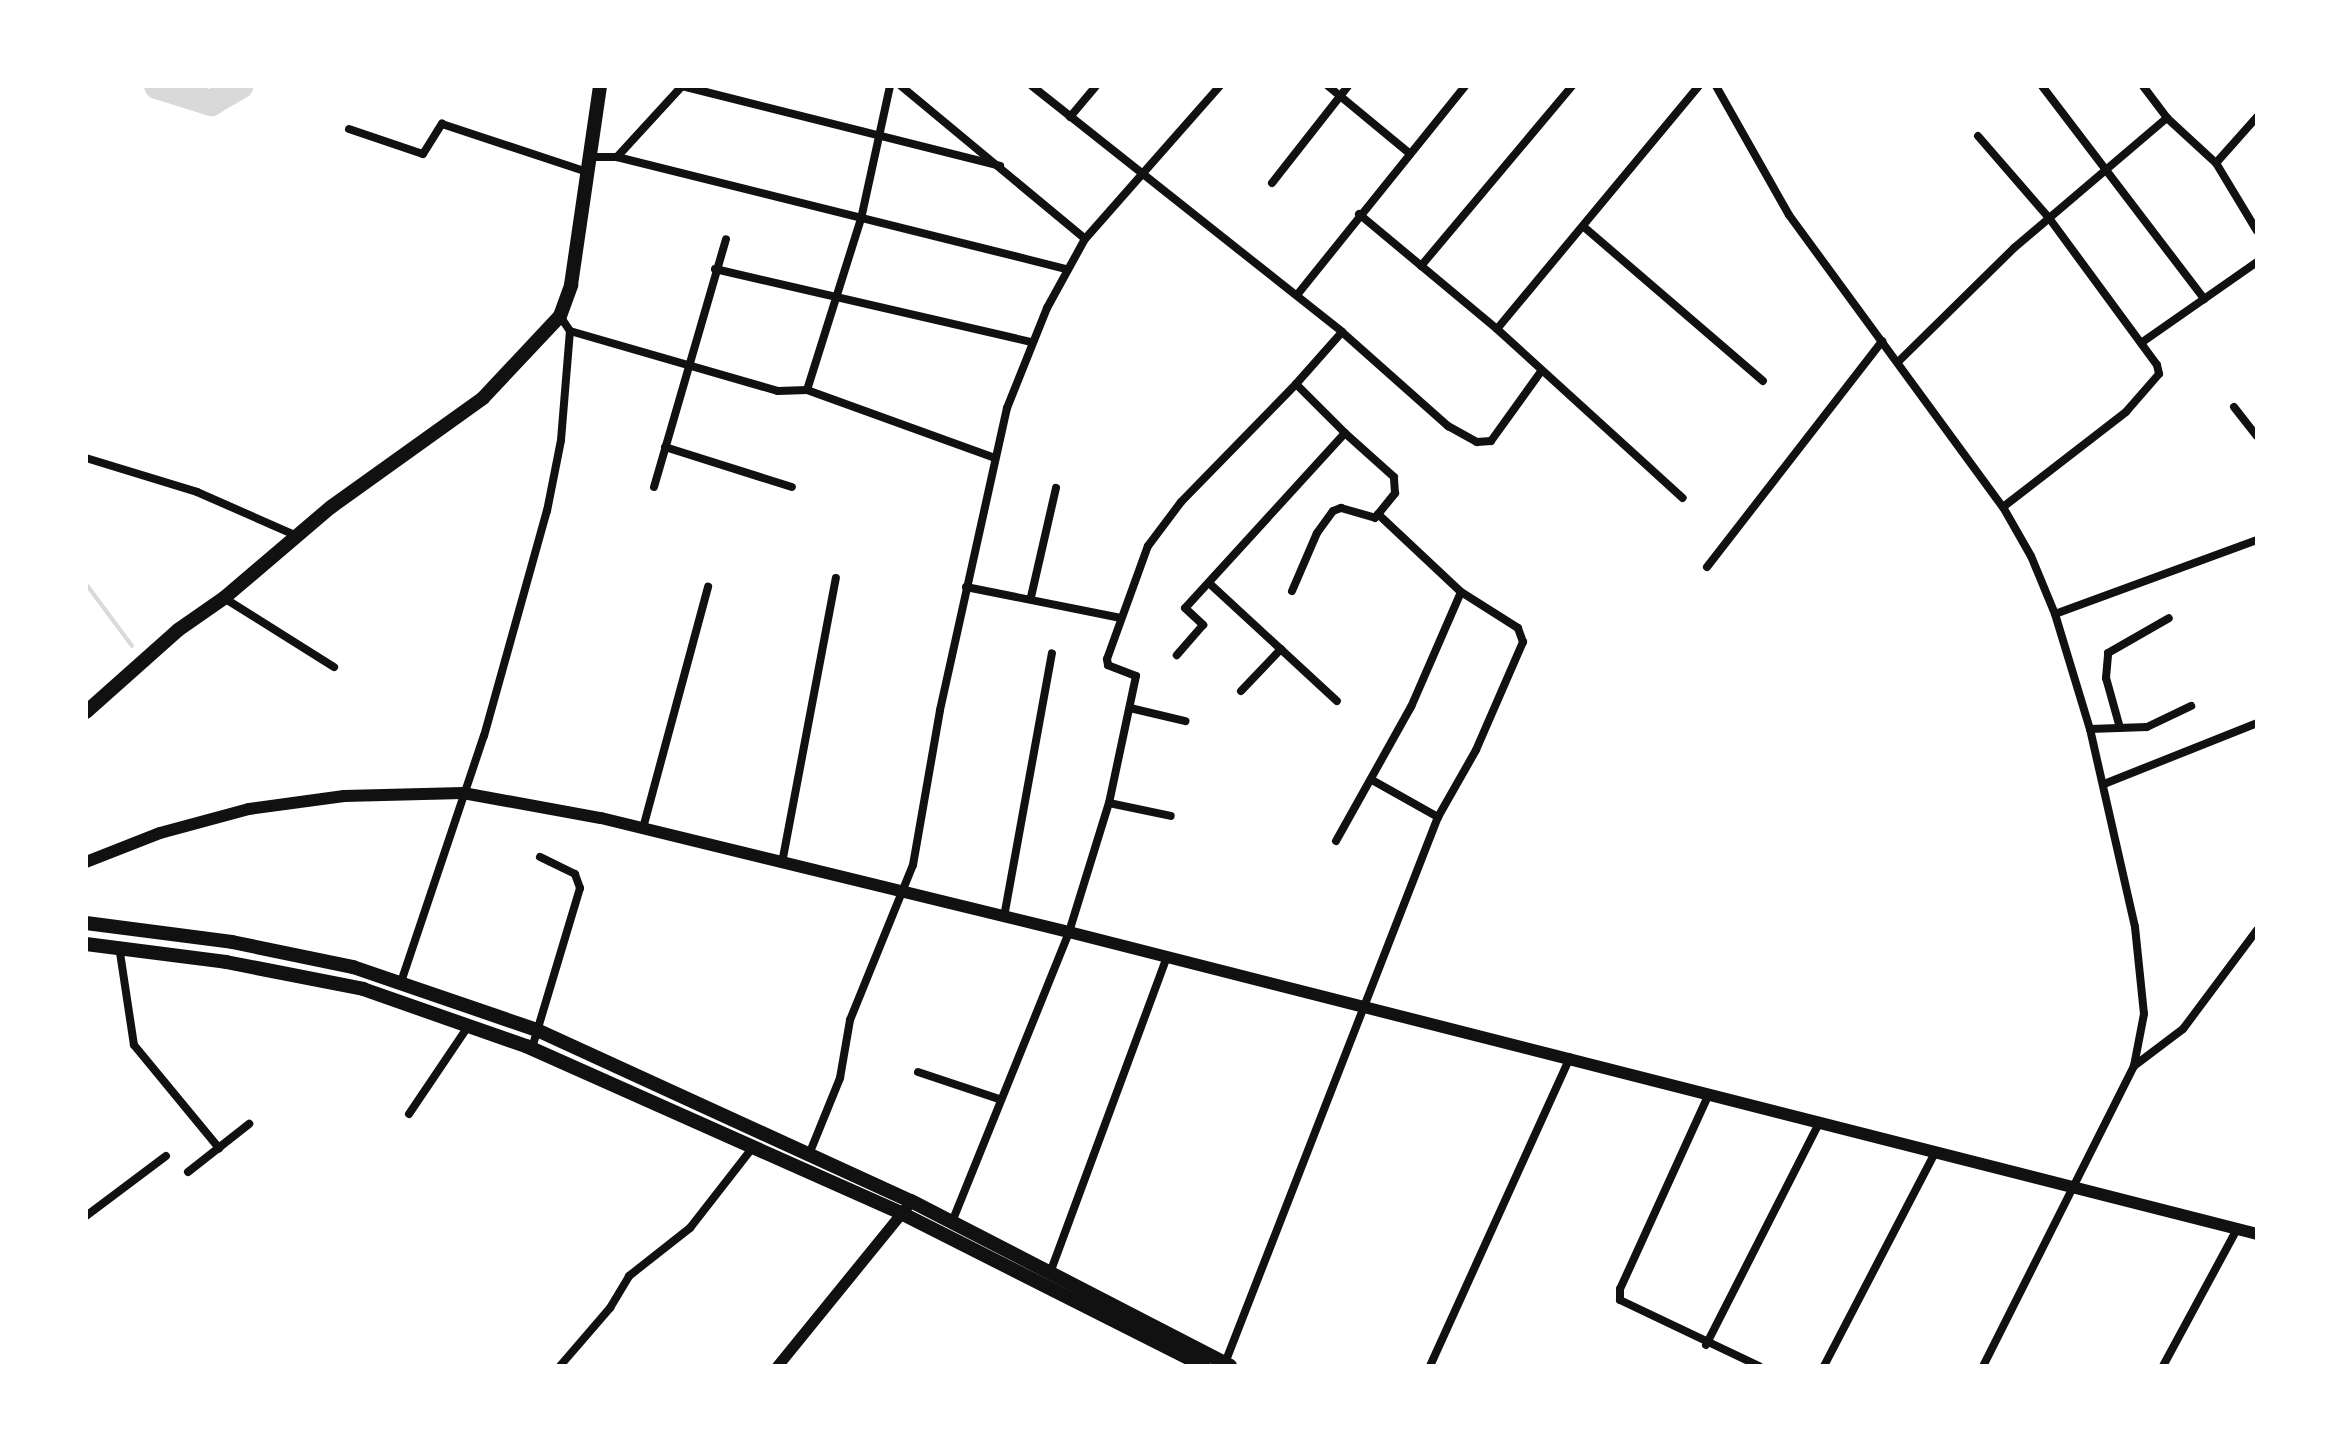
<!DOCTYPE html>
<html>
<head>
<meta charset="utf-8">
<style>
  body { margin:0 }
  #map { position:relative; width:2343px; height:1452px; overflow:hidden; background:#fff; font-family:Montserrat,sans-serif }
  div>[style] { position:absolute }
  .stream>* { height:4px; margin:-2px; padding:0 2px; transform-origin:2px; border-radius:2px; background:#d9d9d9 }
  .river>* { height:26px; margin:-13px; padding:0 13px; transform-origin:13px; border-radius:13px; background:#d9d9d9 }
  .minor>* { height:8px; margin:-4px; padding:0 4px; transform-origin:4px; border-radius:4px; background:#111 }
  .tertiary>* { height:11px; margin:-5.5px; padding:0 5.5px; transform-origin:5.5px; border-radius:5.5px; background:#111 }
  .secondary>* { height:12px; margin:-6px; padding:0 6px; transform-origin:6px; border-radius:6px; background:#111 }
  .primary>* { height:14px; margin:-7px; padding:0 7px; transform-origin:7px; border-radius:7px; background:#111 }
  .trunk>* { height:14px; margin:-7px; padding:0 7px; transform-origin:7px; border-radius:7px; background:#111 }
  span { translate:-50% -50%; white-space:nowrap; text-align:center; line-height:1.15; -webkit-text-stroke:8px #fff; paint-order:stroke }
  .frame { position:absolute; inset:0; border:88px solid #fff; pointer-events:none }
</style>
</head>
<body>
<div id="map">
  <div class="stream">
    <div style="left:86px;top:584px;width:77px;rotate:53.4deg"></div>
  </div>
  <div class="river">
    <div style="left:157px;top:86px;width:57px;rotate:17.5deg"></div>
    <div style="left:211px;top:103px;width:34px;rotate:-30deg"></div>
  </div>
  <div class="minor">
    <div style="left:682px;top:86px;width:328px;rotate:14.1deg"></div>
    <div style="left:901px;top:86px;width:239px;rotate:39.7deg"></div>
    <div style="left:1032px;top:86px;width:396px;rotate:38.4deg"></div>
    <div style="left:1342px;top:332px;width:142px;rotate:41.6deg"></div>
    <div style="left:1448px;top:426px;width:33px;rotate:29deg"></div>
    <div style="left:1477px;top:442px;width:14px;rotate:-4deg"></div>
    <div style="left:1491px;top:441px;width:87px;rotate:-54.3deg"></div>
    <div style="left:1328px;top:86px;width:105px;rotate:39.6deg"></div>
    <div style="left:1716px;top:86px;width:148px;rotate:60.5deg"></div>
    <div style="left:1789px;top:215px;width:362px;rotate:53.8deg"></div>
    <div style="left:2003px;top:507px;width:56px;rotate:60.3deg"></div>
    <div style="left:2031px;top:556px;width:63px;rotate:67.5deg"></div>
    <div style="left:2055px;top:614px;width:120px;rotate:73.1deg"></div>
    <div style="left:2090px;top:729px;width:203px;rotate:77.2deg"></div>
    <div style="left:2135px;top:927px;width:87px;rotate:84.1deg"></div>
    <div style="left:2144px;top:1014px;width:53px;rotate:100.9deg"></div>
    <div style="left:2134px;top:1066px;width:336px;rotate:116.7deg"></div>
    <div style="left:2042px;top:86px;width:268px;rotate:52.7deg"></div>
    <div style="left:2143px;top:86px;width:40px;rotate:53deg"></div>
    <div style="left:2167px;top:118px;width:67px;rotate:42.6deg"></div>
    <div style="left:2216px;top:163px;width:79px;rotate:58.9deg"></div>
    <div style="left:1070px;top:117px;width:40px;rotate:-50deg"></div>
    <div style="left:349px;top:129px;width:78px;rotate:18.7deg"></div>
    <div style="left:423px;top:154px;width:36px;rotate:-58deg"></div>
    <div style="left:442px;top:124px;width:153px;rotate:18.3deg"></div>
    <div style="left:1978px;top:136px;width:108px;rotate:49.1deg"></div>
    <div style="left:2049px;top:218px;width:182px;rotate:53.7deg"></div>
    <div style="left:2157px;top:365px;width:9px;rotate:77deg"></div>
    <div style="left:2159px;top:374px;width:50px;rotate:131deg"></div>
    <div style="left:2126px;top:412px;width:155px;rotate:142.3deg"></div>
    <div style="left:589px;top:157px;width:28px"></div>
    <div style="left:617px;top:157px;width:463px;rotate:14deg"></div>
    <div style="left:617px;top:157px;width:96px;rotate:-47.5deg"></div>
    <div style="left:2216px;top:163px;width:62px;rotate:-48.3deg"></div>
    <div style="left:1272px;top:183px;width:123px;rotate:-51.9deg"></div>
    <div style="left:1359px;top:214px;width:180px;rotate:39.8deg"></div>
    <div style="left:1497px;top:329px;width:251px;rotate:42.3deg"></div>
    <div style="left:1584px;top:227px;width:236px;rotate:40.7deg"></div>
    <div style="left:1421px;top:266px;width:235px;rotate:-50deg"></div>
    <div style="left:715px;top:269px;width:325px;rotate:13deg"></div>
    <div style="left:1297px;top:295px;width:268px;rotate:-51.2deg"></div>
    <div style="left:1497px;top:329px;width:316px;rotate:-50.3deg"></div>
    <div style="left:570px;top:331px;width:216px;rotate:16.1deg"></div>
    <div style="left:778px;top:391px;width:29px;rotate:-2deg"></div>
    <div style="left:807px;top:390px;width:179px;rotate:-72.5deg"></div>
    <div style="left:861px;top:219px;width:136px;rotate:-77.7deg"></div>
    <div style="left:2141px;top:343px;width:141px;rotate:-34.9deg"></div>
    <div style="left:1898px;top:362px;width:163px;rotate:-44.5deg"></div>
    <div style="left:2014px;top:248px;width:201px;rotate:-40.4deg"></div>
    <div style="left:1296px;top:384px;width:69px;rotate:-48.5deg"></div>
    <div style="left:807px;top:390px;width:200px;rotate:19.9deg"></div>
    <div style="left:2234px;top:407px;width:37px;rotate:52deg"></div>
    <div style="left:665px;top:447px;width:133px;rotate:17.5deg"></div>
    <div style="left:86px;top:458px;width:116px;rotate:17deg"></div>
    <div style="left:197px;top:492px;width:109px;rotate:23.7deg"></div>
    <div style="left:654px;top:487px;width:258px;rotate:-73.8deg"></div>
    <div style="left:1707px;top:567px;width:286px;rotate:-52.2deg"></div>
    <div style="left:1209px;top:583px;width:174px;rotate:42.7deg"></div>
    <div style="left:966px;top:587px;width:158px;rotate:11.3deg"></div>
    <div style="left:1292px;top:591px;width:63px;rotate:-66.7deg"></div>
    <div style="left:1317px;top:533px;width:27px;rotate:-54deg"></div>
    <div style="left:1333px;top:511px;width:9px;rotate:-21deg"></div>
    <div style="left:1341px;top:508px;width:35px;rotate:16deg"></div>
    <div style="left:1375px;top:518px;width:32px;rotate:-51deg"></div>
    <div style="left:1395px;top:493px;width:16px;rotate:-94deg"></div>
    <div style="left:1394px;top:477px;width:66px;rotate:-138.1deg"></div>
    <div style="left:1031px;top:597px;width:112px;rotate:-77.1deg"></div>
    <div style="left:224px;top:598px;width:130px;rotate:32.1deg"></div>
    <div style="left:2055px;top:614px;width:215px;rotate:-20.1deg"></div>
    <div style="left:1241px;top:691px;width:58px;rotate:-46.4deg"></div>
    <div style="left:1130px;top:708px;width:57px;rotate:13.3deg"></div>
    <div style="left:2120px;top:728px;width:52px;rotate:-105.6deg"></div>
    <div style="left:2106px;top:678px;width:25px;rotate:-85deg"></div>
    <div style="left:2108px;top:653px;width:70px;rotate:-29.8deg"></div>
    <div style="left:2090px;top:729px;width:57px;rotate:-2deg"></div>
    <div style="left:2147px;top:727px;width:49px;rotate:-25.5deg"></div>
    <div style="left:1372px;top:780px;width:76px;rotate:29.3deg"></div>
    <div style="left:2104px;top:784px;width:165px;rotate:-21.7deg"></div>
    <div style="left:1109px;top:803px;width:63px;rotate:11.8deg"></div>
    <div style="left:643px;top:828px;width:250px;rotate:-74.9deg"></div>
    <div style="left:1336px;top:841px;width:154px;rotate:-60.8deg"></div>
    <div style="left:1411px;top:707px;width:125px;rotate:-66.5deg"></div>
    <div style="left:782px;top:863px;width:290px;rotate:-79.3deg"></div>
    <div style="left:1004px;top:917px;width:268px;rotate:-79.7deg"></div>
    <div style="left:119px;top:946px;width:100px;rotate:81.4deg"></div>
    <div style="left:134px;top:1045px;width:134px;rotate:50.5deg"></div>
    <div style="left:401px;top:982px;width:260px;rotate:-71.4deg"></div>
    <div style="left:484px;top:736px;width:234px;rotate:-74.4deg"></div>
    <div style="left:547px;top:511px;width:72px;rotate:-78.8deg"></div>
    <div style="left:561px;top:440px;width:109px;rotate:-85.3deg"></div>
    <div style="left:570px;top:331px;width:18px;rotate:-124deg"></div>
    <div style="left:532px;top:1048px;width:167px;rotate:-73.3deg"></div>
    <div style="left:580px;top:888px;width:15px;rotate:-110deg"></div>
    <div style="left:575px;top:874px;width:39px;rotate:-154deg"></div>
    <div style="left:2134px;top:1066px;width:61px;rotate:-37.1deg"></div>
    <div style="left:2183px;top:1029px;width:124px;rotate:-53.2deg"></div>
    <div style="left:918px;top:1072px;width:85px;rotate:18.4deg"></div>
    <div style="left:1708px;top:1096px;width:212px;rotate:114.5deg"></div>
    <div style="left:1620px;top:1289px;width:11px;rotate:90deg"></div>
    <div style="left:1620px;top:1300px;width:154px;rotate:25.4deg"></div>
    <div style="left:409px;top:1114px;width:107px;rotate:-56deg"></div>
    <div style="left:810px;top:1152px;width:80px;rotate:-67.9deg"></div>
    <div style="left:840px;top:1078px;width:59px;rotate:-80.2deg"></div>
    <div style="left:850px;top:1020px;width:167px;rotate:-67.9deg"></div>
    <div style="left:913px;top:865px;width:157px;rotate:-80.1deg"></div>
    <div style="left:940px;top:710px;width:309px;rotate:-77.5deg"></div>
    <div style="left:1007px;top:408px;width:108px;rotate:-68.2deg"></div>
    <div style="left:1047px;top:308px;width:79px;rotate:-61.2deg"></div>
    <div style="left:1085px;top:239px;width:204px;rotate:-48.6deg"></div>
    <div style="left:188px;top:1172px;width:78px;rotate:-38.2deg"></div>
    <div style="left:86px;top:1216px;width:100px;rotate:-36.9deg"></div>
    <div style="left:952px;top:1222px;width:313px;rotate:-68deg"></div>
    <div style="left:1069px;top:932px;width:135px;rotate:-72.8deg"></div>
    <div style="left:1109px;top:803px;width:130px;rotate:-78deg"></div>
    <div style="left:1136px;top:676px;width:30px;rotate:-159deg"></div>
    <div style="left:1108px;top:665px;width:6px;rotate:-99deg"></div>
    <div style="left:1107px;top:659px;width:120px;rotate:-70.1deg"></div>
    <div style="left:1148px;top:546px;width:55px;rotate:-53.1deg"></div>
    <div style="left:1181px;top:502px;width:165px;rotate:-45.7deg"></div>
    <div style="left:1296px;top:384px;width:69px;rotate:45deg"></div>
    <div style="left:1345px;top:433px;width:237px;rotate:132.4deg"></div>
    <div style="left:1185px;top:608px;width:25px;rotate:43deg"></div>
    <div style="left:1203px;top:625px;width:40px;rotate:131deg"></div>
    <div style="left:1050px;top:1273px;width:337px;rotate:-69.7deg"></div>
    <div style="left:1706px;top:1345px;width:247px;rotate:-63deg"></div>
    <div style="left:1225px;top:1363px;width:586px;rotate:-68.69deg"></div>
    <div style="left:1438px;top:817px;width:77px;rotate:-60.4deg"></div>
    <div style="left:1476px;top:750px;width:118px;rotate:-66.5deg"></div>
    <div style="left:1523px;top:642px;width:15px;rotate:-110deg"></div>
    <div style="left:1518px;top:628px;width:67px;rotate:-147.7deg"></div>
    <div style="left:1461px;top:592px;width:114px;rotate:-136.8deg"></div>
    <div style="left:560px;top:1366px;width:77px;rotate:-49.2deg"></div>
    <div style="left:610px;top:1308px;width:37px;rotate:-59deg"></div>
    <div style="left:629px;top:1276px;width:78px;rotate:-38.2deg"></div>
    <div style="left:690px;top:1228px;width:103px;rotate:-52.1deg"></div>
    <div style="left:1430px;top:1366px;width:339px;rotate:-65.6deg"></div>
    <div style="left:1824px;top:1366px;width:238px;rotate:-62.5deg"></div>
    <div style="left:2163px;top:1366px;width:156px;rotate:-61.6deg"></div>
  </div>
  <div class="tertiary">
    <div style="left:777px;top:1366px;width:213px;rotate:-50.9deg"></div>
  </div>
  <div class="secondary">
    <div style="left:86px;top:862px;width:79px;rotate:-21.4deg"></div>
    <div style="left:160px;top:833px;width:92px;rotate:-15.1deg"></div>
    <div style="left:249px;top:809px;width:96px;rotate:-7.8deg"></div>
    <div style="left:344px;top:796px;width:119px;rotate:-1.4deg"></div>
    <div style="left:463px;top:793px;width:140px;rotate:10.3deg"></div>
    <div style="left:601px;top:818px;width:482px;rotate:13.7deg"></div>
    <div style="left:1069px;top:932px;width:1226px;rotate:14.26deg"></div>
  </div>
  <div class="primary">
    <div style="left:86px;top:923px;width:147px;rotate:7.4deg"></div>
    <div style="left:232px;top:942px;width:124px;rotate:11.7deg"></div>
    <div style="left:353px;top:967px;width:194px;rotate:18.9deg"></div>
    <div style="left:537px;top:1030px;width:411px;rotate:24.6deg"></div>
    <div style="left:911px;top:1201px;width:359px;rotate:27.3deg"></div>
    <div style="left:86px;top:944px;width:141px;rotate:7.3deg"></div>
    <div style="left:226px;top:962px;width:140px;rotate:11.1deg"></div>
    <div style="left:363px;top:989px;width:173px;rotate:19.3deg"></div>
    <div style="left:526px;top:1046px;width:411px;rotate:24deg"></div>
    <div style="left:901px;top:1213px;width:339px;rotate:26.8deg"></div>
  </div>
  <div class="trunk">
    <div style="left:86px;top:712px;width:123px;rotate:-41.7deg"></div>
    <div style="left:178px;top:630px;width:56px;rotate:-34.8deg"></div>
    <div style="left:224px;top:598px;width:140px;rotate:-40.4deg"></div>
    <div style="left:331px;top:507px;width:187px;rotate:-35.6deg"></div>
    <div style="left:483px;top:398px;width:112px;rotate:-46.8deg"></div>
    <div style="left:560px;top:316px;width:33px;rotate:-70deg"></div>
    <div style="left:571px;top:285px;width:201px;rotate:-81.7deg"></div>
  </div>
  <div class="frame"></div>
</div>
</body>
</html>
